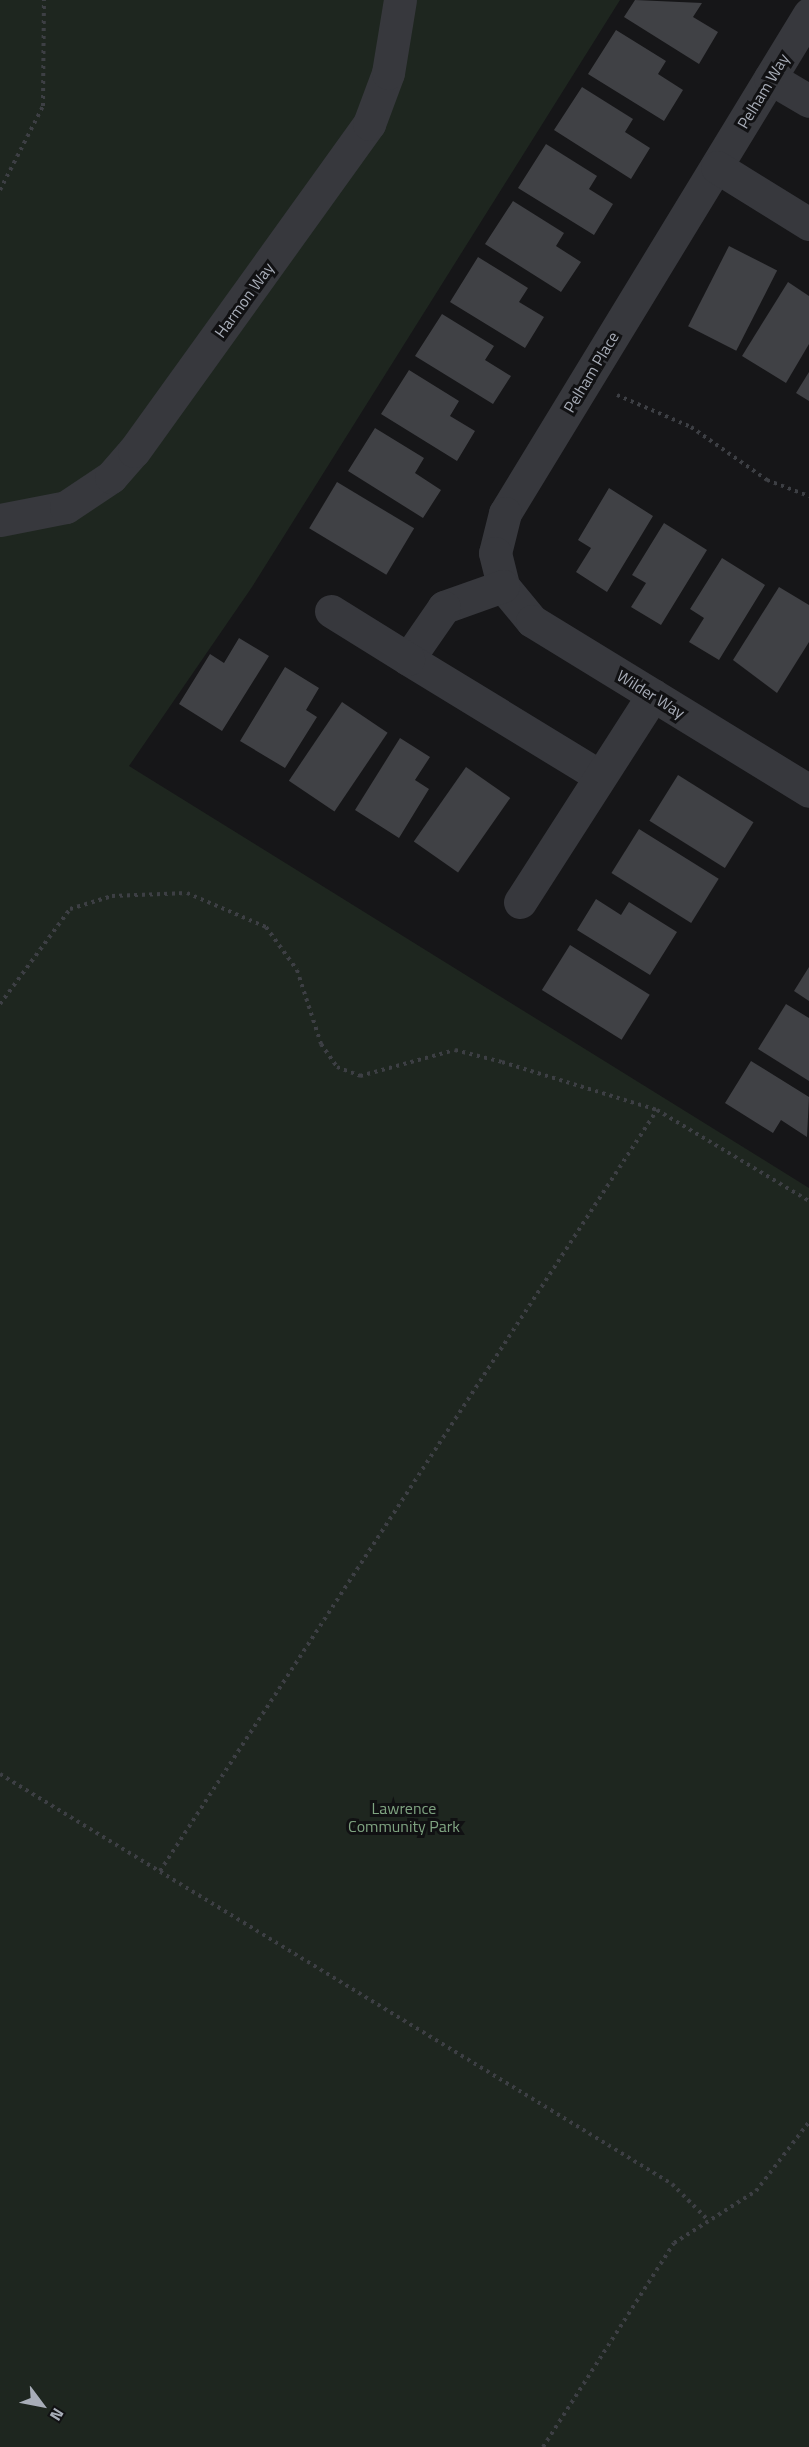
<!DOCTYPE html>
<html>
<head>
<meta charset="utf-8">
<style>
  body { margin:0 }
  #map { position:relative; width:809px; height:2447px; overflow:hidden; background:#161618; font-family:"Titillium Web",sans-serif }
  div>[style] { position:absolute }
  .green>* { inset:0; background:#1e261f }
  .building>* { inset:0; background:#404145; transform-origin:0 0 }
  .path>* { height:4px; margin-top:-2px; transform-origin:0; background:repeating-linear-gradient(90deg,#3d3f44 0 3px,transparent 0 7.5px) }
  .minor>* { height:33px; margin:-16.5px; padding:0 16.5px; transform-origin:16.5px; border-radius:16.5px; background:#37383d }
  span { translate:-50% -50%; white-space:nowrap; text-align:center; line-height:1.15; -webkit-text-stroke:6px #111113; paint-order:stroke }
  .street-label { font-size:16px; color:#a8adb8 }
  .park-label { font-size:16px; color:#7fa381 }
  .north { position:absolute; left:12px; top:2375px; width:60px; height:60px; -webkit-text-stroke:4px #111113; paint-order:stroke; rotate:122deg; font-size:16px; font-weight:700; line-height:24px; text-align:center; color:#a8adb8 }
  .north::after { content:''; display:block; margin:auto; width:21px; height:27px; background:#a8adb8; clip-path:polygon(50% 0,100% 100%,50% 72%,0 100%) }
</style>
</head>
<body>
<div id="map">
  <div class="green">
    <div style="clip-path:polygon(0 0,620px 0,252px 587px,129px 766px,809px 1188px,809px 2447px,0 2447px)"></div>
  </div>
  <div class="building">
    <div style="clip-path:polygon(635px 0,702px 3px,693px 17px,718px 32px,699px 64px,624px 17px)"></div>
    <div style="clip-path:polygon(616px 30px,666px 61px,658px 74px,683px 90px,664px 121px,588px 74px)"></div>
    <div style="clip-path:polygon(582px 87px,633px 119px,625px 132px,650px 148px,631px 179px,554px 130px)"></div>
    <div style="clip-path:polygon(546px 144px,597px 176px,589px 189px,613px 204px,594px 235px,518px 188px)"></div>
    <div style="clip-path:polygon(513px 201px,564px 233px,556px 246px,581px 262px,561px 292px,485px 244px)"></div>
    <div style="left:729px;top:246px;width:54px;height:90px;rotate:27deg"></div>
    <div style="clip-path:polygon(478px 257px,528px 288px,519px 302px,544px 317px,525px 348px,450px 302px)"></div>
    <div style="clip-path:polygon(788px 282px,809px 296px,809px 344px,786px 383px,742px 356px)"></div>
    <div style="clip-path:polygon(442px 314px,494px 346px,485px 360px,511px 376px,493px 404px,415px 356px)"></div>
    <div style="clip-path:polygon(409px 370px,459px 401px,450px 416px,475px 431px,457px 461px,381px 414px)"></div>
    <div style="clip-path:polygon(809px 372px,809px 401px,796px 393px)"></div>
    <div style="clip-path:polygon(375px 428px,424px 458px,415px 473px,441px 490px,423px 518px,348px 471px)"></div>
    <div style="left:337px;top:482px;width:90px;height:54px;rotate:31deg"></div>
    <div style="clip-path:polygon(609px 488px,653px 516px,607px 592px,576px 572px,591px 548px,578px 540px)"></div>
    <div style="clip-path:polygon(664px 523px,707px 550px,661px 625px,631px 607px,646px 583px,632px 575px)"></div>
    <div style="clip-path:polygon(722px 558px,765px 585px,719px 660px,689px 642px,704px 618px,690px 609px)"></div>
    <div style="clip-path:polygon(779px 587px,809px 605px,809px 642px,777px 693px,733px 660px)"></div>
    <div style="clip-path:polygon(239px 638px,269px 656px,222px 731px,179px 704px,210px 654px,224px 663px)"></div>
    <div style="clip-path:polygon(285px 667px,319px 688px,306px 710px,317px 717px,285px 768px,240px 741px)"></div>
    <div style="left:342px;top:702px;width:55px;height:95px;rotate:34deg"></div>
    <div style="clip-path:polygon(400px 738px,430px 757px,415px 780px,429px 789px,399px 838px,355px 810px)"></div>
    <div style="left:466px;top:767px;width:54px;height:91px;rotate:35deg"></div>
    <div style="left:678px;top:775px;width:89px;height:54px;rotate:32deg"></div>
    <div style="left:639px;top:829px;width:94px;height:52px;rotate:32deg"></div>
    <div style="clip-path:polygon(596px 899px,621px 915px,629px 902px,677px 932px,650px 975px,577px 930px)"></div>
    <div style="left:570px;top:945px;width:94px;height:53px;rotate:32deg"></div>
    <div style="clip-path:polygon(809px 967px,809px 1001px,794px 991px)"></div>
    <div style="clip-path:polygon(786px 1004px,809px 1018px,809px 1081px,758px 1049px)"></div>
    <div style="clip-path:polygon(751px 1061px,809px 1097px,807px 1137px,781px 1120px,773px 1133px,725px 1103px)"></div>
  </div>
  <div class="path">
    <div style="left:0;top:190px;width:94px;rotate:-62.9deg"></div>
    <div style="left:43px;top:106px;width:106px;rotate:-89.5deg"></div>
    <div style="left:617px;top:395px;width:81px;rotate:23.4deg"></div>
    <div style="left:691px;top:427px;width:93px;rotate:34.9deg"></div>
    <div style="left:767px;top:480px;width:45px;rotate:20.9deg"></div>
    <div style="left:0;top:1004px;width:118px;rotate:-53.6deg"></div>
    <div style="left:70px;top:909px;width:44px;rotate:-17.2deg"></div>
    <div style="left:112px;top:896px;width:75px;rotate:-2.3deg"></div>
    <div style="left:187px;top:893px;width:86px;rotate:23.3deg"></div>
    <div style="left:266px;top:927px;width:53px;rotate:54.2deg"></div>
    <div style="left:297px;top:970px;width:78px;rotate:72deg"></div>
    <div style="left:321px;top:1044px;width:28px;rotate:55deg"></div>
    <div style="left:337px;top:1067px;width:25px;rotate:21deg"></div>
    <div style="left:360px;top:1076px;width:98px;rotate:-15.3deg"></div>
    <div style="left:455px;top:1050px;width:49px;rotate:14.3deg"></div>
    <div style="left:502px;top:1062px;width:162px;rotate:17.2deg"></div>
    <div style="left:657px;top:1110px;width:177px;rotate:30.9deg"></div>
    <div style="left:0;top:1774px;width:787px;rotate:31.39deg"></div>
    <div style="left:672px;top:2184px;width:52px;rotate:45deg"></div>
    <div style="left:160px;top:1871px;width:909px;rotate:-56.85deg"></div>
    <div style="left:543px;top:2447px;width:242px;rotate:-57.3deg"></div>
    <div style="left:674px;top:2243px;width:97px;rotate:-32.4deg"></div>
    <div style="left:756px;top:2191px;width:87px;rotate:-52.5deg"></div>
  </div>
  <div class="minor">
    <div style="left:809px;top:14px;width:584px;rotate:121.35deg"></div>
    <div style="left:505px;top:513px;width:41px;rotate:104deg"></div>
    <div style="left:495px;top:553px;width:34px;rotate:76deg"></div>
    <div style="left:503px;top:586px;width:45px;rotate:50.4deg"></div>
    <div style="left:532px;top:621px;width:325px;rotate:31.5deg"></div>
    <div style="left:770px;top:78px;width:45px;rotate:30.5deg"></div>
    <div style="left:717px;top:167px;width:108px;rotate:31.8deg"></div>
    <div style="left:0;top:520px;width:67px;rotate:-11.1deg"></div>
    <div style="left:66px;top:507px;width:54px;rotate:-33.7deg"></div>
    <div style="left:111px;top:477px;width:35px;rotate:-49deg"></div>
    <div style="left:134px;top:451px;width:403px;rotate:-54.3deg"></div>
    <div style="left:369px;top:124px;width:54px;rotate:-69.6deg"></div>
    <div style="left:388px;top:73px;width:74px;rotate:-80.7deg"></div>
    <div style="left:503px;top:586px;width:63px;rotate:160.4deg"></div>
    <div style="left:444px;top:607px;width:63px;rotate:124.7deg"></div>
    <div style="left:408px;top:659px;width:225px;rotate:31.4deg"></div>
    <div style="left:331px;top:611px;width:91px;rotate:31.9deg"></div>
    <div style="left:520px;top:902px;width:246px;rotate:-57.3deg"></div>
  </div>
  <div class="street-label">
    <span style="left:763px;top:91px;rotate:-59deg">Pelham Way</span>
    <span style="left:244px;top:300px;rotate:-54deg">Harmon Way</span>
    <span style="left:591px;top:372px;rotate:-59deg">Pelham Place</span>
    <span style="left:651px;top:694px;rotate:32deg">Wilder Way</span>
  </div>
  <div class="park-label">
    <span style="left:404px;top:1817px">Lawrence<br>Community Park</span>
  </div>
  <div class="north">N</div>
</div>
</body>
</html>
